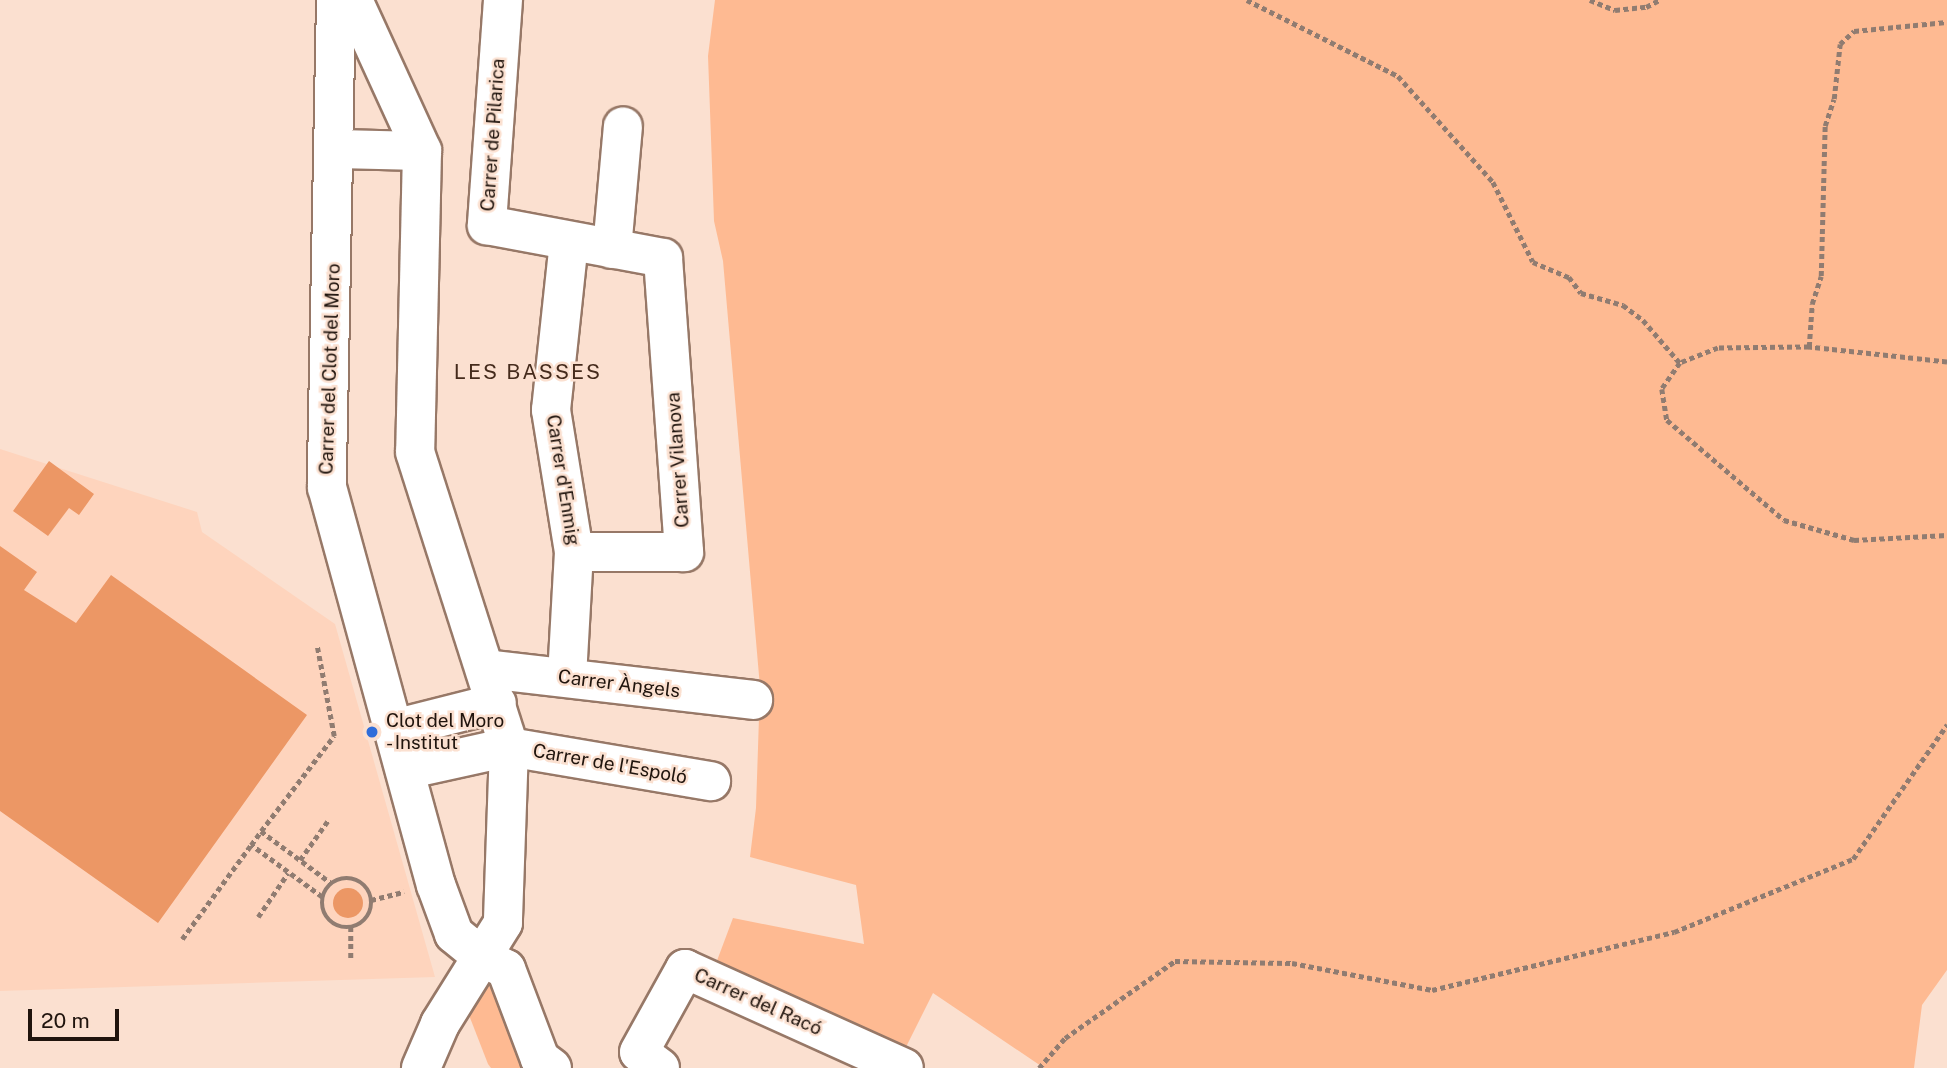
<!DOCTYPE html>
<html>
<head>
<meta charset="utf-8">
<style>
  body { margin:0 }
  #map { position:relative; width:1947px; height:1068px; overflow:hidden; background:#fbe0d0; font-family:"Public Sans",sans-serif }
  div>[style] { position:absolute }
  .built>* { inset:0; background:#fed4bd }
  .green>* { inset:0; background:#feba92 }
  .building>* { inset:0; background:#ec9765 }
  .round { border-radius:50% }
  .path>* { height:4.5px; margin-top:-2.25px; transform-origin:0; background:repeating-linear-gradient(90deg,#907c71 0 5px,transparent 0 8.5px) }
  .path>.ring { margin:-2.25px; padding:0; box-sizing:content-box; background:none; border:4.5px solid #907c71; border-radius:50% }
  .roads { filter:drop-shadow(2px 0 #977867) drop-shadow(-2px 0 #977867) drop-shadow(0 2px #977867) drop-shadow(0 -2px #977867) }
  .minor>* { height:38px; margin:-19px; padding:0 19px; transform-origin:19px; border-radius:19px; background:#fff }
  .dots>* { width:19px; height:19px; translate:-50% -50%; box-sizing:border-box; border:4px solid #fbe0d0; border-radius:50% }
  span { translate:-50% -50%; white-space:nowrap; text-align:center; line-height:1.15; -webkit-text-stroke:5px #fbe0d0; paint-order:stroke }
  .street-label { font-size:19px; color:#20140d }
  .poi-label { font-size:19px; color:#20140d }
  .left { translate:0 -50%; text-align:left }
  .neighbourhood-label { font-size:21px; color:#452b1c; letter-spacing:2px }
  .scale { position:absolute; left:28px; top:1009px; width:91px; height:32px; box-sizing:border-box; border:4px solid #20140d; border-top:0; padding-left:9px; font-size:21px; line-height:24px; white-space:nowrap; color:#20140d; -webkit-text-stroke:5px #fbe0d0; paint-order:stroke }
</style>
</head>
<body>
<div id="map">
  <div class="built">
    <div style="clip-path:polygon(0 449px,197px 512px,202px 532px,335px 624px,435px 977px,0 991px)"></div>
  </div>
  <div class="green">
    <div style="clip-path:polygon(715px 0,1947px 0,1947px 970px,1922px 1005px,1914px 1068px,1044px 1068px,933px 993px,903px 1053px,715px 966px,733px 918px,864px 944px,856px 885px,750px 857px,756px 808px,760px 687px,723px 261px,714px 221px,708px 56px)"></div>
    <div style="clip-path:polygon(482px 957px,552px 1068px,491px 1068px,488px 1064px,460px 992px)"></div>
  </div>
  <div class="building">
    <div style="clip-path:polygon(49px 461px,94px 494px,79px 515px,69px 508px,48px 536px,13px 511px)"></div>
    <div style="clip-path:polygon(0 546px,37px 572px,24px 590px,76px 623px,111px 575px,307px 715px,158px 923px,0 811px)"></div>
    <div class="round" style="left:333px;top:888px;width:30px;height:30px"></div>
  </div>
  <div class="path">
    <div style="left:1247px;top:0;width:169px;rotate:26.7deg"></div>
    <div style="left:1398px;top:76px;width:142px;rotate:48.1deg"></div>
    <div style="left:1493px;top:182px;width:89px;rotate:63.4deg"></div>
    <div style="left:1533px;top:262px;width:39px;rotate:23deg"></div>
    <div style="left:1569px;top:277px;width:20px;rotate:53deg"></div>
    <div style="left:1581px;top:293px;width:44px;rotate:15.9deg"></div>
    <div style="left:1623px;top:305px;width:25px;rotate:37deg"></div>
    <div style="left:1643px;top:320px;width:57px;rotate:49.3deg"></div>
    <div style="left:1590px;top:0;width:27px;rotate:22deg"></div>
    <div style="left:1615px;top:10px;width:31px;rotate:-6deg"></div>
    <div style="left:1646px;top:7px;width:15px;rotate:-28deg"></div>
    <div style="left:1809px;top:347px;width:43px;rotate:-86deg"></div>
    <div style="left:1812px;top:304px;width:29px;rotate:-72deg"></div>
    <div style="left:1821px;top:276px;width:150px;rotate:-88.5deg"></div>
    <div style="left:1825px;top:126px;width:28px;rotate:-72deg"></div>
    <div style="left:1834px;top:99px;width:55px;rotate:-83.8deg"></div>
    <div style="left:1840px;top:44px;width:19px;rotate:-43deg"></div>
    <div style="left:1854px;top:31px;width:93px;rotate:-5.5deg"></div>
    <div style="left:1947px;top:362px;width:139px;rotate:-173.8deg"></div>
    <div style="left:1809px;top:347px;width:91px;rotate:179.4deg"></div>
    <div style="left:1718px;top:348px;width:41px;rotate:158.5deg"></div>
    <div style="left:1680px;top:363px;width:32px;rotate:125deg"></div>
    <div style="left:1662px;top:389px;width:31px;rotate:81deg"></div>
    <div style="left:1667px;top:420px;width:154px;rotate:40.5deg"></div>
    <div style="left:1784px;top:520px;width:73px;rotate:15.9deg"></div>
    <div style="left:1854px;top:540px;width:93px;rotate:-3.1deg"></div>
    <div style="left:261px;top:831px;width:120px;rotate:-52.5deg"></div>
    <div style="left:334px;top:736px;width:92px;rotate:-100.7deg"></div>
    <div style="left:300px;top:860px;width:50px;rotate:-54.7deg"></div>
    <div class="ring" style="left:322px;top:878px;width:45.5px;height:45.5px"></div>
    <div style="left:322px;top:897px;width:88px;rotate:-143.8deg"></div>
    <div style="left:251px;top:845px;width:17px;rotate:-54deg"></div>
    <div style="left:261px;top:831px;width:87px;rotate:36.6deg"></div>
    <div style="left:371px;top:900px;width:34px;rotate:-14deg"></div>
    <div style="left:258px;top:917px;width:53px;rotate:-55.7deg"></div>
    <div style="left:351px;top:927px;width:31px;rotate:90deg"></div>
    <div style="left:182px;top:939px;width:117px;rotate:-53.7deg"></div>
    <div style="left:1039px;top:1068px;width:40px;rotate:-49deg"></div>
    <div style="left:1065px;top:1038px;width:134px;rotate:-35deg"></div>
    <div style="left:1175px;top:961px;width:117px;rotate:1deg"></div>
    <div style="left:1292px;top:963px;width:143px;rotate:10.9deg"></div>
    <div style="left:1432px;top:990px;width:249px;rotate:-13.5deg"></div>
    <div style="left:1674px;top:932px;width:193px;rotate:-22.2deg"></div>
    <div style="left:1853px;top:859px;width:164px;rotate:-55deg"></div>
  </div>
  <div class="roads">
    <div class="minor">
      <div style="left:336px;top:0;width:487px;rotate:91.1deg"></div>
      <div style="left:327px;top:487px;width:413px;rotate:74.7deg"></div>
      <div style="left:436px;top:885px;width:52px;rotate:69.8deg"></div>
      <div style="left:454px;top:934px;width:36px;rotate:39deg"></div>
      <div style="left:482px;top:957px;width:27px;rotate:27deg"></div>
      <div style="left:506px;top:969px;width:96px;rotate:69.3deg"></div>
      <div style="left:540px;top:1059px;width:15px;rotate:37deg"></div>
      <div style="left:353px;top:0;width:166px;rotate:65.4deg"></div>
      <div style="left:422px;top:151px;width:301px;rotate:91.3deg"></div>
      <div style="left:415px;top:452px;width:310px;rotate:72.3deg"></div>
      <div style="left:509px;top:747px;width:176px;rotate:92deg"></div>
      <div style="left:503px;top:923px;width:119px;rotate:122deg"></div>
      <div style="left:440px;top:1024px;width:48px;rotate:113.4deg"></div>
      <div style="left:503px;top:0;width:226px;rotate:94.1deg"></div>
      <div style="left:487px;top:225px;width:179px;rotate:10.6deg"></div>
      <div style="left:663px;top:258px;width:295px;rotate:85.9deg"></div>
      <div style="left:684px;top:552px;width:110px;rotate:180deg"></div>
      <div style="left:336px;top:149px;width:86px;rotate:1.3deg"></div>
      <div style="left:612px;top:249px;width:123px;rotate:-84.9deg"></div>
      <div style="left:486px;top:669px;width:269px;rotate:6.6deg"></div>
      <div style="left:567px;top:677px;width:125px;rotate:-86.8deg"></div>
      <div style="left:574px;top:552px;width:144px;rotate:-99.2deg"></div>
      <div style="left:551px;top:410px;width:169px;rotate:-83.9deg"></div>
      <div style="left:394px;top:729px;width:106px;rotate:-14.2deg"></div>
      <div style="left:405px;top:770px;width:107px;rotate:-12.5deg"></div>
      <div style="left:509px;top:747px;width:205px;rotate:9.6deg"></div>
      <div style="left:660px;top:1068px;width:26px;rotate:-143deg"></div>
      <div style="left:639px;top:1052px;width:95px;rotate:-61deg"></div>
      <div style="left:685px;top:969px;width:240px;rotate:24.3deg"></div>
    </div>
  </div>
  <div class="dots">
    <div style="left:372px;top:732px;background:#2f6dda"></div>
  </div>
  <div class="street-label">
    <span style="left:493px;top:135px;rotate:-86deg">Carrer de Pilarica</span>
    <span style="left:330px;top:369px;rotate:-88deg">Carrer del Clot del Moro</span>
    <span style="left:678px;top:460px;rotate:-94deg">Carrer Vilanova</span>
    <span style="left:563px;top:480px;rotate:81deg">Carrer d'Enmig</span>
    <span style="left:619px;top:684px;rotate:7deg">Carrer Àngels</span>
    <span style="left:610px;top:764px;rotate:10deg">Carrer de l'Espoló</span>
    <span style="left:758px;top:1002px;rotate:24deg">Carrer del Racó</span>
  </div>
  <div class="poi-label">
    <span class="left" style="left:386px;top:732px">Clot del Moro<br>- Institut</span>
  </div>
  <div class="neighbourhood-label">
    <span style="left:528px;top:372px">LES BASSES</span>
  </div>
  <div class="scale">20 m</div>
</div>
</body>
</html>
